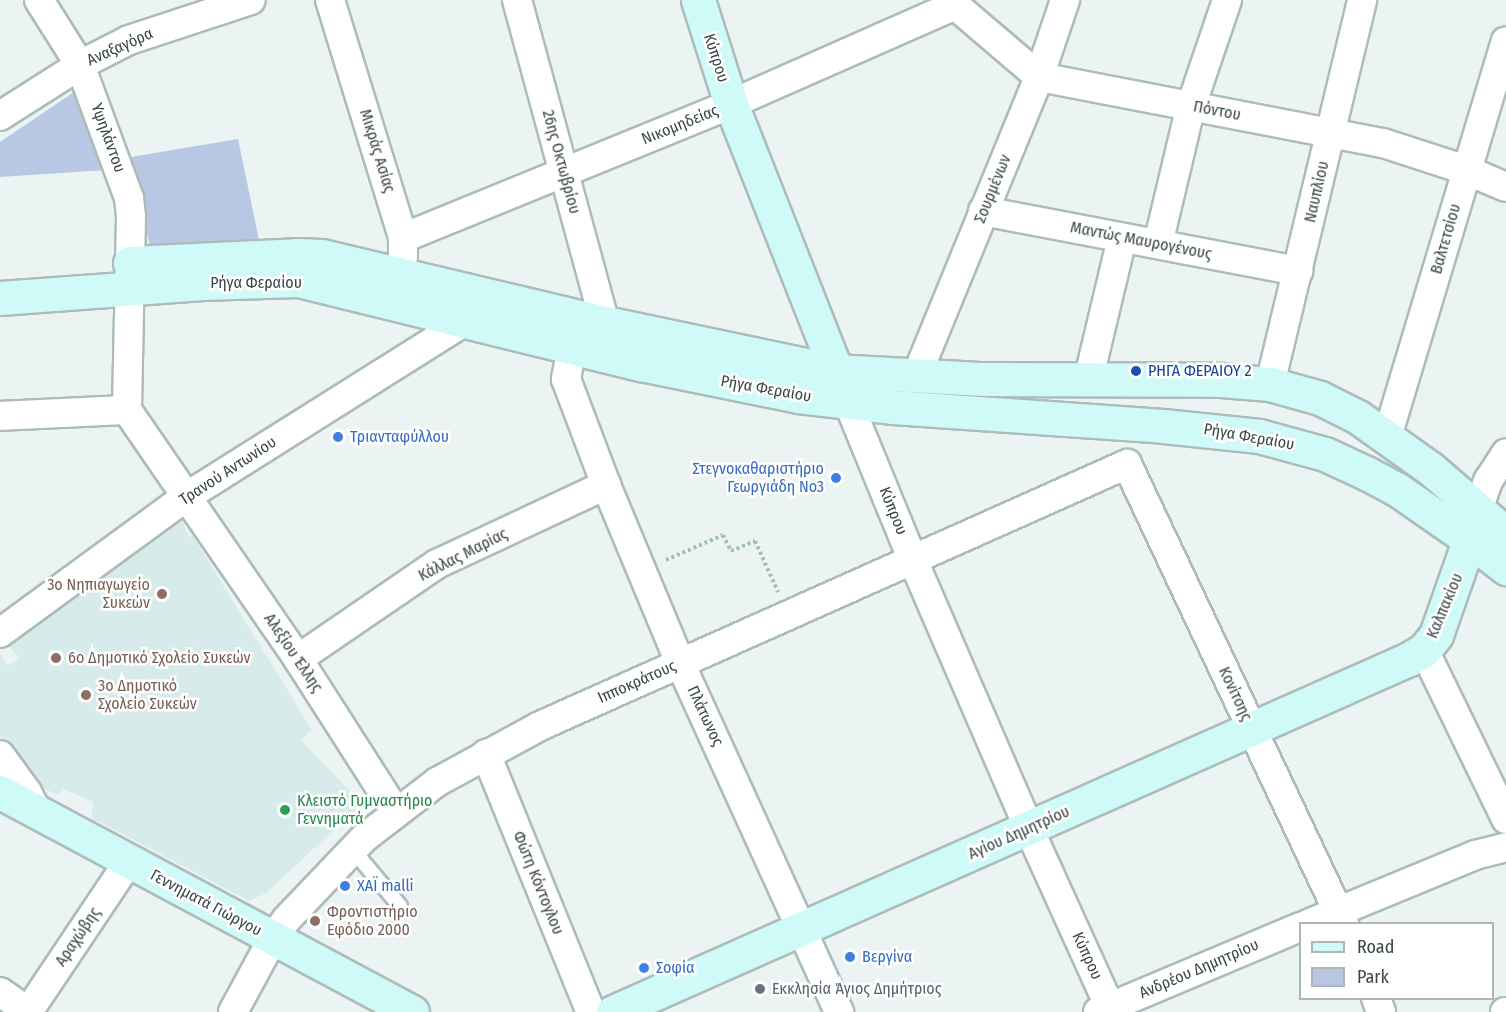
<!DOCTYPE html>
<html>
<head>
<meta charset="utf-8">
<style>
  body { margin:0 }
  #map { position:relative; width:1506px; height:1012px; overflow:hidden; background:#ebf4f3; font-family:"Fira Sans Condensed",sans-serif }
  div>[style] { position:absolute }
  .education>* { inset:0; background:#d7ecea }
  .green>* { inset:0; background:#b8c7e4 }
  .path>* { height:4px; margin-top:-2px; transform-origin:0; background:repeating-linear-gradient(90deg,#a1bfbb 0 3px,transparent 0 6px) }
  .roads { filter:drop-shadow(2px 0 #acbcba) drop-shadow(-2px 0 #acbcba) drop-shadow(0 2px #acbcba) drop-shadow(0 -2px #acbcba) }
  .lane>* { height:14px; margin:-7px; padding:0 7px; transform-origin:7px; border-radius:7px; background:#fff }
  .street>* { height:28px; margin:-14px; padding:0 14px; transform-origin:14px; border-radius:14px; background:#fff }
  .secondary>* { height:33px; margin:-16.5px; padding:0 16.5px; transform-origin:16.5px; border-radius:16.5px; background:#d0faf8 }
  .dots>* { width:16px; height:16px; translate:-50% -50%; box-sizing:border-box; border:3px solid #fff; border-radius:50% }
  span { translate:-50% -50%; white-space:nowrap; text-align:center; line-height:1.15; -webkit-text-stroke:5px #fff; paint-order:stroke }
  .street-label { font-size:16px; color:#3a4845 }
  .transit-label { font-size:16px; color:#164399 }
  .left { translate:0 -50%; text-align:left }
  .shop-label { font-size:16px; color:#366cbe }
  .right { translate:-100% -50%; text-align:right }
  .education-label { font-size:16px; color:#785e54 }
  .leisure-label { font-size:16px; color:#27864d }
  .worship-label { font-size:16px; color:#5b616d }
  .legend { position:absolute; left:1299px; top:922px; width:195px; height:78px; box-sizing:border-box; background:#fff; border:2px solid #b0b6b5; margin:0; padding:8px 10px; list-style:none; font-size:18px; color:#3a4845 }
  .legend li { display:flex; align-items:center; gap:12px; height:30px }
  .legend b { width:30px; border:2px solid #b0b6b5 }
</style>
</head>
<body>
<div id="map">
  <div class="education">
    <div style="clip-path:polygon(183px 519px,185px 530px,189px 537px,193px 536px,312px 730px,301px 740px,362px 804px,266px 893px,249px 901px,92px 818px,93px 802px,63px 789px,59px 795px,38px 786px,0 737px,0 654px,8px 666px,19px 658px,5px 642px)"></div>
  </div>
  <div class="green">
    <div style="clip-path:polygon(77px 90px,106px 170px,0 177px,0 142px)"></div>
    <div style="clip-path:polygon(238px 139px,259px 240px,150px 247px,131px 157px)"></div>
  </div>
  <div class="path">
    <div style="left:666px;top:560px;width:62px;rotate:-23.7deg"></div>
    <div style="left:723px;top:535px;width:18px;rotate:63deg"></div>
    <div style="left:731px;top:551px;width:26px;rotate:-23deg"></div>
    <div style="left:755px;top:541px;width:56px;rotate:65.7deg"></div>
  </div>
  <div class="roads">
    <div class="lane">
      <div style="left:353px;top:850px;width:73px;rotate:50deg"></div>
    </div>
    <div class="street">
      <div style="left:39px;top:0;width:77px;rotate:57.8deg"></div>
      <div style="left:80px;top:65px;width:142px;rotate:69.8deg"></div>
      <div style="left:129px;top:198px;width:19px;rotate:84deg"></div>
      <div style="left:131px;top:217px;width:193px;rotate:91.2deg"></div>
      <div style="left:330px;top:0;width:249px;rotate:72.9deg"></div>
      <div style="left:403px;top:238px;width:19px;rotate:90deg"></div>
      <div style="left:517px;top:0;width:335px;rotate:74.8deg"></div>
      <div style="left:949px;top:0;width:118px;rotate:40.5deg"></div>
      <div style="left:1039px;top:77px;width:350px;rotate:10.9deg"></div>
      <div style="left:1383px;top:143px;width:87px;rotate:18deg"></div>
      <div style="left:1466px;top:170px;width:43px;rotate:23deg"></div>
      <div style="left:0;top:116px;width:95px;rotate:-32.5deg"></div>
      <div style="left:80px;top:65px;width:55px;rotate:-27deg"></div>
      <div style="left:129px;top:40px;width:128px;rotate:-18.2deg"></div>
      <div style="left:983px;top:211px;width:321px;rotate:10.8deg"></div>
      <div style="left:403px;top:238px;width:354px;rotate:-22.2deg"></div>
      <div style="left:731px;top:104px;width:245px;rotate:-23.8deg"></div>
      <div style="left:1158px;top:244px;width:142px;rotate:-76.6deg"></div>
      <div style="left:1191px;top:106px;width:112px;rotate:-71.2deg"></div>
      <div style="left:572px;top:348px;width:32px;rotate:101deg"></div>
      <div style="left:566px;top:379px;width:113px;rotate:69.3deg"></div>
      <div style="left:606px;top:485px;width:193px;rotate:67.4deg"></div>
      <div style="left:680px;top:663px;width:384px;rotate:65.5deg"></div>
      <div style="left:916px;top:377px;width:324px;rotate:-67.7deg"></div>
      <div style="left:1039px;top:77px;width:81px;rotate:-71.3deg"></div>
      <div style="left:1088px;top:381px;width:147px;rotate:-76.6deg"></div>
      <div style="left:1270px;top:384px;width:395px;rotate:-76.5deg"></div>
      <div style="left:848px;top:402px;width:169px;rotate:67.7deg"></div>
      <div style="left:912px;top:558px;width:295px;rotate:66.6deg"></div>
      <div style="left:1029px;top:829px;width:201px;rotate:65.6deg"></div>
      <div style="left:0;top:416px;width:127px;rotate:-2.7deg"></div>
      <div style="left:127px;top:410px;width:302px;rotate:55.5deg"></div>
      <div style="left:298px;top:659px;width:182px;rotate:57.4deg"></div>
      <div style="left:1387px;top:437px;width:413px;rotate:-73.3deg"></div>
      <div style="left:1478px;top:510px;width:31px;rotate:-71deg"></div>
      <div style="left:1488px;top:481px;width:33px;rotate:-57deg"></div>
      <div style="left:0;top:633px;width:230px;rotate:-36.2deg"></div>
      <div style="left:186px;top:497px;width:328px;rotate:-32.2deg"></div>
      <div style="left:1424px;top:650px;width:188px;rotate:64.1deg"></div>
      <div style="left:298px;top:659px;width:168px;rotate:-34.4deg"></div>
      <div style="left:437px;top:564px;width:187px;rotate:-25.1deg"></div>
      <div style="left:486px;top:754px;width:279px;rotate:67.9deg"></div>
      <div style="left:0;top:755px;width:46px;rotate:53.9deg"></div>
      <div style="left:27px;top:792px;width:22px;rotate:63deg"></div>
      <div style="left:1308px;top:924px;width:181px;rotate:-22.4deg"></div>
      <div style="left:1475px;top:855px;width:32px;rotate:-14deg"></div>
      <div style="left:0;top:992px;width:35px;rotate:35deg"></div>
      <div style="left:1376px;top:998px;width:15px;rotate:70deg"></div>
      <div style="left:28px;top:1012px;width:182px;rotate:-56.2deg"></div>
      <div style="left:233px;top:1012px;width:84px;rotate:-61.6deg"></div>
      <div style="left:273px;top:938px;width:22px;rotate:-54deg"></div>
      <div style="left:286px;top:920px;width:113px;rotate:-46.4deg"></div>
      <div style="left:364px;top:838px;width:92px;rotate:-37.5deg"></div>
      <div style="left:437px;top:782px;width:117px;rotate:-28.5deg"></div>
      <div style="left:540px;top:726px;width:643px;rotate:-24.05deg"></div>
      <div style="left:1127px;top:464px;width:509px;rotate:64.74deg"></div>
      <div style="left:1098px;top:1012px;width:219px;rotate:-22.8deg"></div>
      <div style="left:1505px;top:1012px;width:1px"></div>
    </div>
    <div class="secondary">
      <div style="left:698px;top:0;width:109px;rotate:72.4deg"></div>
      <div style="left:731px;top:104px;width:306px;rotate:68.5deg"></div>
      <div style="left:130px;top:263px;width:167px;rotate:-2.7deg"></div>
      <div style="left:297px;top:255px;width:25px;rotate:2deg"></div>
      <div style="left:322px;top:256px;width:291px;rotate:13.3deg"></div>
      <div style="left:605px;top:323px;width:235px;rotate:11.8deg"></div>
      <div style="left:835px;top:371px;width:150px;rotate:3.1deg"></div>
      <div style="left:985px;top:379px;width:236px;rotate:0.2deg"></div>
      <div style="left:1221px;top:380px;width:49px;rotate:4.7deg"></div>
      <div style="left:1270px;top:384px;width:52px;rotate:15.6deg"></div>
      <div style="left:1320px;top:398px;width:42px;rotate:26.6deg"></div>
      <div style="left:1358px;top:417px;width:90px;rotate:35.5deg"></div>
      <div style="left:1431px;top:469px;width:99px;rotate:40.9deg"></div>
      <div style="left:0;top:298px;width:203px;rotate:-4.2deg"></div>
      <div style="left:202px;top:283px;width:96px;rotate:-1.8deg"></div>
      <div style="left:298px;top:280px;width:353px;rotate:13.8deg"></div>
      <div style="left:641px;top:364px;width:160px;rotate:11.5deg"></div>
      <div style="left:798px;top:396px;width:96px;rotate:6.6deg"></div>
      <div style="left:893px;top:407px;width:271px;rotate:4deg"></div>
      <div style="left:1163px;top:426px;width:97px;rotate:5.9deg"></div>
      <div style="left:1259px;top:436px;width:68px;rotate:15.3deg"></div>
      <div style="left:1325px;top:454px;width:47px;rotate:24.9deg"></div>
      <div style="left:1368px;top:474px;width:34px;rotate:28deg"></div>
      <div style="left:1398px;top:490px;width:88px;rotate:34.8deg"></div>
      <div style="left:1470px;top:540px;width:46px;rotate:37.9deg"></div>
      <div style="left:0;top:792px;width:467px;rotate:28.1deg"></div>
      <div style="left:613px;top:1012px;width:871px;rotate:-23.92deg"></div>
      <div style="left:1409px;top:659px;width:17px;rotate:-31deg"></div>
      <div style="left:1424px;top:650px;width:19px;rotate:-51deg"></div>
      <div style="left:1436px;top:635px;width:121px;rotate:-70.7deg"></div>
    </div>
  </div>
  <div class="dots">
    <div style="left:1136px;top:371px;background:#1a4fb4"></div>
    <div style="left:338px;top:437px;background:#3f7fe0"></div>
    <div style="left:836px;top:478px;background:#3f7fe0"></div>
    <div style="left:162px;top:594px;background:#8d6e63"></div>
    <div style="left:56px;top:658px;background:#8d6e63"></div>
    <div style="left:86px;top:695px;background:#8d6e63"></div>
    <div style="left:285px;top:810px;background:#2e9e5b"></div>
    <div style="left:345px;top:886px;background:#3f7fe0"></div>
    <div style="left:315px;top:921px;background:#8d6e63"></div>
    <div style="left:850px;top:957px;background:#3f7fe0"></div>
    <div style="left:644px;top:968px;background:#3f7fe0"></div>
    <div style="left:760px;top:989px;background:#6b7280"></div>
  </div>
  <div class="street-label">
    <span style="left:120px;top:47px;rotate:-24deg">Αναξαγόρα</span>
    <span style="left:716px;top:58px;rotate:72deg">Κύπρου</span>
    <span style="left:1217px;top:111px;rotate:11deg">Πόντου</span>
    <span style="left:680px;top:125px;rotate:-22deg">Νικομηδείας</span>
    <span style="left:108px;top:138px;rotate:70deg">Υψηλάντου</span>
    <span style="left:377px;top:151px;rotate:73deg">Μικράς Ασίας</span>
    <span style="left:561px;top:162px;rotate:75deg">26ης Οκτωβρίου</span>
    <span style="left:993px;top:189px;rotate:-68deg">Σουρμένων</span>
    <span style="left:1317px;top:192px;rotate:-77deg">Ναυπλίου</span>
    <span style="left:1446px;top:239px;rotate:-74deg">Βαλτετσίου</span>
    <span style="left:1141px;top:241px;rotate:11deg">Μαντώς Μαυρογένους</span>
    <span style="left:256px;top:283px">Ρήγα Φεραίου</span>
    <span style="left:766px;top:389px;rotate:10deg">Ρήγα Φεραίου</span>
    <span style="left:1249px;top:437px;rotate:10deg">Ρήγα Φεραίου</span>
    <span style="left:228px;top:471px;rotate:-33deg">Τρανού Αντωνίου</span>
    <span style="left:893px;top:511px;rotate:68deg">Κύπρου</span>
    <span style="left:463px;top:555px;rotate:-27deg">Κάλλας Μαρίας</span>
    <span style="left:1445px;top:606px;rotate:-67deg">Καλπακίου</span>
    <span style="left:293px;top:653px;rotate:56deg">Αλεξίου Έλλης</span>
    <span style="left:637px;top:682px;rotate:-24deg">Ιπποκράτους</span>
    <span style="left:1235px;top:694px;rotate:65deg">Κονίτσης</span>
    <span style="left:705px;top:716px;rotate:65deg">Πλάτωνος</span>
    <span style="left:1019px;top:833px;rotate:-24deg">Αγίου Δημητρίου</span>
    <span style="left:538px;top:883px;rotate:68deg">Φώτη Κόντογλου</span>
    <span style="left:206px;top:903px;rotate:28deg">Γεννηματά Γιώργου</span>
    <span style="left:78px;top:937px;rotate:-56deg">Αραχώβης</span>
    <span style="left:1087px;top:956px;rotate:65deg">Κύπρου</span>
    <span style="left:1199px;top:969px;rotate:-23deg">Ανδρέου Δημητρίου</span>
  </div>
  <div class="transit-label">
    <span class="left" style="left:1148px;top:371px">ΡΗΓΑ ΦΕΡΑΙΟΥ 2</span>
  </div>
  <div class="shop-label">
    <span class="left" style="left:350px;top:437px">Τριανταφύλλου</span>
    <span class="right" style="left:824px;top:478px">Στεγνοκαθαριστήριο<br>Γεωργιάδη Νο3</span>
    <span class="left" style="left:357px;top:886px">ΧΑΪ malli</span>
    <span class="left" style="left:862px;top:957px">Βεργίνα</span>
    <span class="left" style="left:656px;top:968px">Σοφία</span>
  </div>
  <div class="education-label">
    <span class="right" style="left:150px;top:594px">3ο Νηπιαγωγείο<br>Συκεών</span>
    <span class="left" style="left:68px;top:658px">6ο Δημοτικό Σχολείο Συκεών</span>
    <span class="left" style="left:98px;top:695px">3ο Δημοτικό<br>Σχολείο Συκεών</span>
    <span class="left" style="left:327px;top:921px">Φροντιστήριο<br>Εφόδιο 2000</span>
  </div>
  <div class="leisure-label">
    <span class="left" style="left:297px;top:810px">Κλειστό Γυμναστήριο<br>Γεννηματά</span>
  </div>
  <div class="worship-label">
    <span class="left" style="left:772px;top:989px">Εκκλησία Άγιος Δημήτριος</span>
  </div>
  <ul class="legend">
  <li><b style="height:8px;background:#d0faf8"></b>Road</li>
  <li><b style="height:16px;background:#b8c7e4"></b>Park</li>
  </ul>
</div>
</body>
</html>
